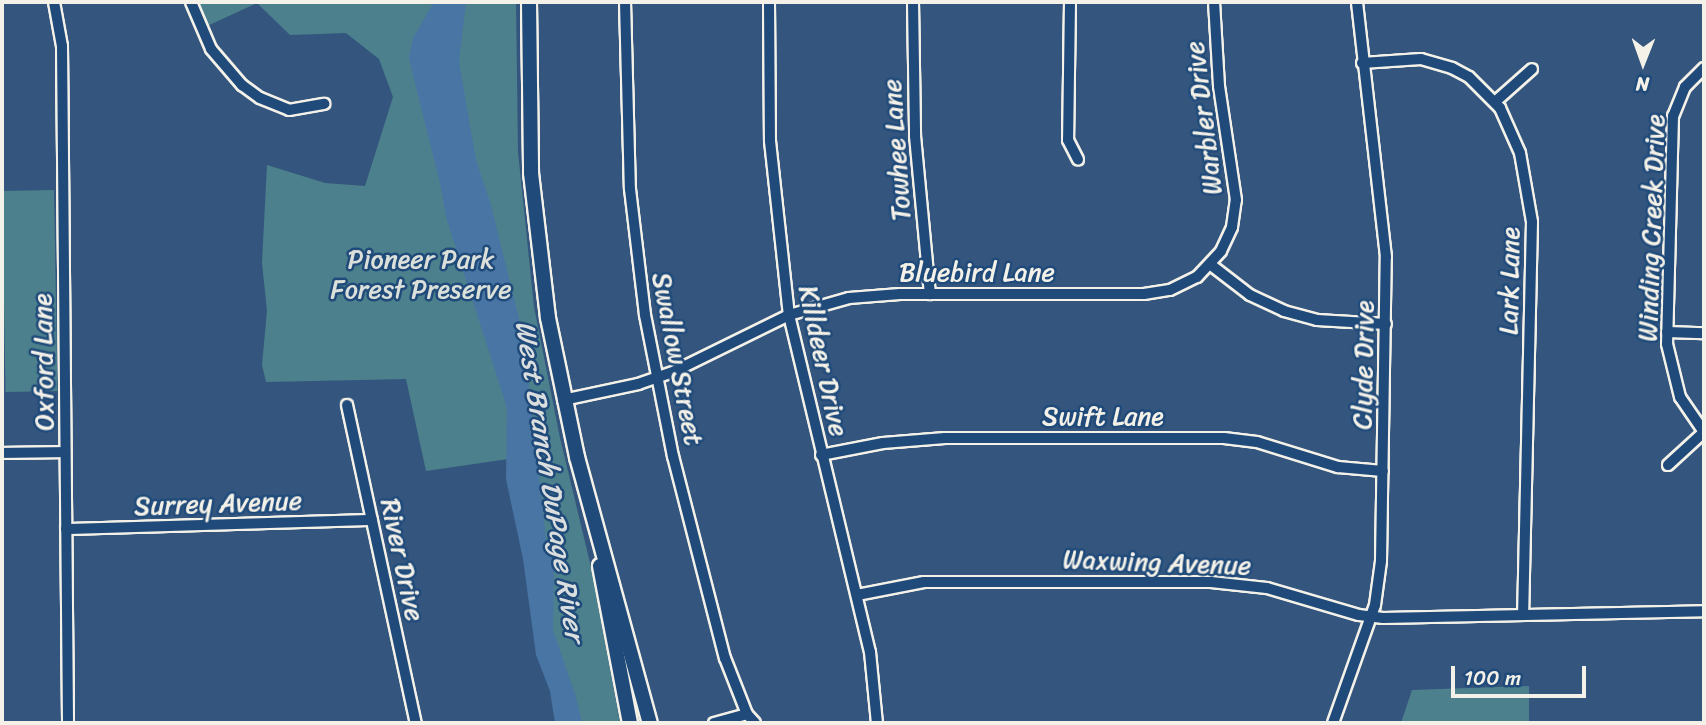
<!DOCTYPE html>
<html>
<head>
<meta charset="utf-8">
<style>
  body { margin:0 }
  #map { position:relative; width:1706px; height:725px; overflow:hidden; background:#34567e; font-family:Sriracha,sans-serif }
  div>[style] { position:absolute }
  .green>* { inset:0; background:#4c808c; transform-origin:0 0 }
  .water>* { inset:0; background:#4975a4 }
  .roads { filter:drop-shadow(2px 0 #f4f1e8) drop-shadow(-2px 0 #f4f1e8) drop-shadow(0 2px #f4f1e8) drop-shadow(0 -2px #f4f1e8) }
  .street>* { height:10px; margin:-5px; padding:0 5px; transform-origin:5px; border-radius:5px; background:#1f4a7a }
  .secondary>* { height:14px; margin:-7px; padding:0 7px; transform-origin:7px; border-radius:7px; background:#1f4a7a }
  span { translate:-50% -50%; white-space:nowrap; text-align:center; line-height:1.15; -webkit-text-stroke:5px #1f4a7a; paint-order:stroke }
  .street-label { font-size:26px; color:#f4f1e8 }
  .park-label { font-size:26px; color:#dbe0da }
  .water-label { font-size:28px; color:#dadede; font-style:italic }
  .frame { position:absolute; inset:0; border:4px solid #f4f1e8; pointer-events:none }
  .north { position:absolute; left:1608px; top:28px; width:70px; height:70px; -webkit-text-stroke:5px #1f4a7a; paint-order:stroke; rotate:181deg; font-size:19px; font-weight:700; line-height:28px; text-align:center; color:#f4f1e8 }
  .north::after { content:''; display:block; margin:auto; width:24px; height:32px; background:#f4f1e8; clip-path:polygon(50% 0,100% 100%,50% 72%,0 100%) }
  .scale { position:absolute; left:1451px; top:666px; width:135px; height:32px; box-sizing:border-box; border:4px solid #f4f1e8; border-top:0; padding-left:9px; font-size:21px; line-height:24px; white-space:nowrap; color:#f4f1e8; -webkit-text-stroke:5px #1f4a7a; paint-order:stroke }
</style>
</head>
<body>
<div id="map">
  <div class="green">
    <div style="clip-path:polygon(197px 2px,516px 2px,518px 152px,534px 307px,560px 438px,591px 567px,620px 723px,571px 723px,546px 651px,522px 457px,426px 471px,406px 379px,266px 382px,262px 365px,267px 311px,262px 263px,267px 165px,325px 183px,365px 186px,393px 97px,379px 59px,346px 33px,290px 35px,257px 3px,205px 27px)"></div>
    <div style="left:54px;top:190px;width:201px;height:52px;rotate:89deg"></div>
    <div style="clip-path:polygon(1529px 686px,1529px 723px,1401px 723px,1412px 690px)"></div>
  </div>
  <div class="water">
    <div style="clip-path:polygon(434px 2px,466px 2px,459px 62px,476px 160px,491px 205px,523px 335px,546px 538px,554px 565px,553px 630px,576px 697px,582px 723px,555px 723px,550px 691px,536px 655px,523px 559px,506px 479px,507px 408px,446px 217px,440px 183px,411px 67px,409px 57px,413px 38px)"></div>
  </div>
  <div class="roads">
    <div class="street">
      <div style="left:54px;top:2px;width:45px;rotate:79.7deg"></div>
      <div style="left:62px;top:46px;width:677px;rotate:89.49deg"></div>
      <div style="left:191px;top:2px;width:51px;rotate:66.9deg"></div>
      <div style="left:211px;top:49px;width:48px;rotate:49.3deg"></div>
      <div style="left:242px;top:85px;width:22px;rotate:36deg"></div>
      <div style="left:260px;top:98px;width:31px;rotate:22deg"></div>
      <div style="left:289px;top:110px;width:36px;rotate:-10deg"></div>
      <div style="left:625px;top:2px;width:187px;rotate:88.5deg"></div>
      <div style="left:630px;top:189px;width:127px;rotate:83.2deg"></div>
      <div style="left:645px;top:315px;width:144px;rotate:78.8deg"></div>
      <div style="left:673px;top:456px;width:209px;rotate:75.6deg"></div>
      <div style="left:725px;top:658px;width:60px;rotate:68.6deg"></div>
      <div style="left:769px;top:2px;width:139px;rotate:89.6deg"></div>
      <div style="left:770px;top:141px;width:175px;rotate:83.8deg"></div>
      <div style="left:789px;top:315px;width:347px;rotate:76.5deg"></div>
      <div style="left:870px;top:652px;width:71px;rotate:84.4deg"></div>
      <div style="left:913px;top:2px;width:134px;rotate:89.1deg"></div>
      <div style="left:915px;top:136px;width:159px;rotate:84.6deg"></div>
      <div style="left:1070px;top:2px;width:138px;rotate:90.8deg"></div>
      <div style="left:1068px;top:140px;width:22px;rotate:63deg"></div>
      <div style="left:1362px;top:63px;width:59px;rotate:-3.9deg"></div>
      <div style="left:1421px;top:59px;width:32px;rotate:16deg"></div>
      <div style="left:1452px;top:68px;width:19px;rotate:28deg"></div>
      <div style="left:1469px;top:77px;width:44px;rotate:45deg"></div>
      <div style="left:1500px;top:108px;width:49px;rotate:66deg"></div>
      <div style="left:1520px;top:153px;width:70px;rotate:80.1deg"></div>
      <div style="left:1532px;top:222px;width:393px;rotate:91.3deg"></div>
      <div style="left:1704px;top:68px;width:27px;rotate:135deg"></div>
      <div style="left:1685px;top:87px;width:31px;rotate:112deg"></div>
      <div style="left:1673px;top:116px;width:228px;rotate:91.5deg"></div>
      <div style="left:1667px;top:344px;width:55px;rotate:76.2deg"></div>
      <div style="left:1680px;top:397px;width:42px;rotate:55.6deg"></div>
      <div style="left:1496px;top:101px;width:48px;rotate:-41.6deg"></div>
      <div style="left:1211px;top:265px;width:49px;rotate:37.6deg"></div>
      <div style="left:1250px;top:295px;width:38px;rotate:25deg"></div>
      <div style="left:1284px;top:311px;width:34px;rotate:15deg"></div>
      <div style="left:1317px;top:320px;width:69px;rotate:3.3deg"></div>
      <div style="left:1667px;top:332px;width:37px;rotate:2deg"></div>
      <div style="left:563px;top:400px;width:77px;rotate:-12deg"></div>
      <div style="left:638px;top:384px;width:39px;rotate:-19deg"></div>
      <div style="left:675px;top:371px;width:127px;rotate:-26.2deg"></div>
      <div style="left:789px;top:315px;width:62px;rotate:-15.8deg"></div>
      <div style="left:849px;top:298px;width:51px;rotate:-4.5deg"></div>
      <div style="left:900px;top:294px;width:244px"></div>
      <div style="left:1144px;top:294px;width:26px;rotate:-9deg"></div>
      <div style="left:1170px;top:290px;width:30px;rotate:-26deg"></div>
      <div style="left:1197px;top:277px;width:35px;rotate:-47deg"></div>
      <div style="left:1221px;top:251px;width:26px;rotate:-65deg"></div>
      <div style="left:1232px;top:227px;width:27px;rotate:-82deg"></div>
      <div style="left:1236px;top:200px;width:115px;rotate:-98.5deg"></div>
      <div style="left:1219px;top:86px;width:84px;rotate:-93.4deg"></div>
      <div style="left:347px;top:405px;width:325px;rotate:77.8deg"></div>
      <div style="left:2px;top:453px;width:63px;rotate:-0.9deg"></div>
      <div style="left:821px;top:455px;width:63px;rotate:-11deg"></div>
      <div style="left:883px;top:443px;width:62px;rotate:-4.6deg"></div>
      <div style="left:945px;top:438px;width:279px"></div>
      <div style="left:1224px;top:438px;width:33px;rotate:7deg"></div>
      <div style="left:1257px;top:442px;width:85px;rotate:17.2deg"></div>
      <div style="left:1338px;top:467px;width:45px;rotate:5.1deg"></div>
      <div style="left:1668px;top:465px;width:49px;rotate:-42.5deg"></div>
      <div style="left:66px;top:529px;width:306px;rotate:-1.7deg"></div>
      <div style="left:857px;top:595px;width:68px;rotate:-11deg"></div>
      <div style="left:924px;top:582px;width:287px"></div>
      <div style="left:1211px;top:582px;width:56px;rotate:6.1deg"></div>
      <div style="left:1267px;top:588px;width:96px;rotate:16.4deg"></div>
      <div style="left:1359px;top:615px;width:24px;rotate:7deg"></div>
      <div style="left:1383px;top:618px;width:321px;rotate:-1.2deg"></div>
      <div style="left:714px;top:723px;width:34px;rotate:-15deg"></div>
      <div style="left:747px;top:714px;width:12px;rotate:48deg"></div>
      <div style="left:1333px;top:723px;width:125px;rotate:-70.4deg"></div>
      <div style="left:1375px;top:605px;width:44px;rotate:-82.2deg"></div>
      <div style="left:1381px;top:561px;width:304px;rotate:-89.1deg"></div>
      <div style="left:1386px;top:257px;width:257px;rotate:-96.5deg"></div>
    </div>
    <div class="secondary">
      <div style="left:529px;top:2px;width:171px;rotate:89.3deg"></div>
      <div style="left:531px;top:173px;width:146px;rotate:83.3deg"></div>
      <div style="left:548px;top:318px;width:142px;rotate:78.2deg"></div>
      <div style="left:577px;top:457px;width:276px;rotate:74.7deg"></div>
      <div style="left:600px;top:566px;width:160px;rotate:79.2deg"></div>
    </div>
  </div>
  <div class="street-label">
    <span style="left:1204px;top:118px;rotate:-97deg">Warbler Drive</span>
    <span style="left:897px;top:150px;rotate:-94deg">Towhee Lane</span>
    <span style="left:1652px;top:228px;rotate:-88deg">Winding Creek Drive</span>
    <span style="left:977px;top:273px">Bluebird Lane</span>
    <span style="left:1510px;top:281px;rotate:-89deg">Lark Lane</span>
    <span style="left:677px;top:359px;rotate:79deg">Swallow Street</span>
    <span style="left:823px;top:361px;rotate:78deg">Killdeer Drive</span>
    <span style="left:44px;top:362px;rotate:-91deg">Oxford Lane</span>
    <span style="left:1364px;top:365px;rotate:-89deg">Clyde Drive</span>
    <span style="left:1103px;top:417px">Swift Lane</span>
    <span style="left:218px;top:504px;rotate:-2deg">Surrey Avenue</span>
    <span style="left:402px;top:560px;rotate:78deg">River Drive</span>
    <span style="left:1157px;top:563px;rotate:2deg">Waxwing Avenue</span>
  </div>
  <div class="park-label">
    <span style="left:421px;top:275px">Pioneer Park<br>Forest Preserve</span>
  </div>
  <div class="water-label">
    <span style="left:550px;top:481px;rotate:81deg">West Branch DuPage River</span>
  </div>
  <div class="frame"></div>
  <div class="north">N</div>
  <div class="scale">100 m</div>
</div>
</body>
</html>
